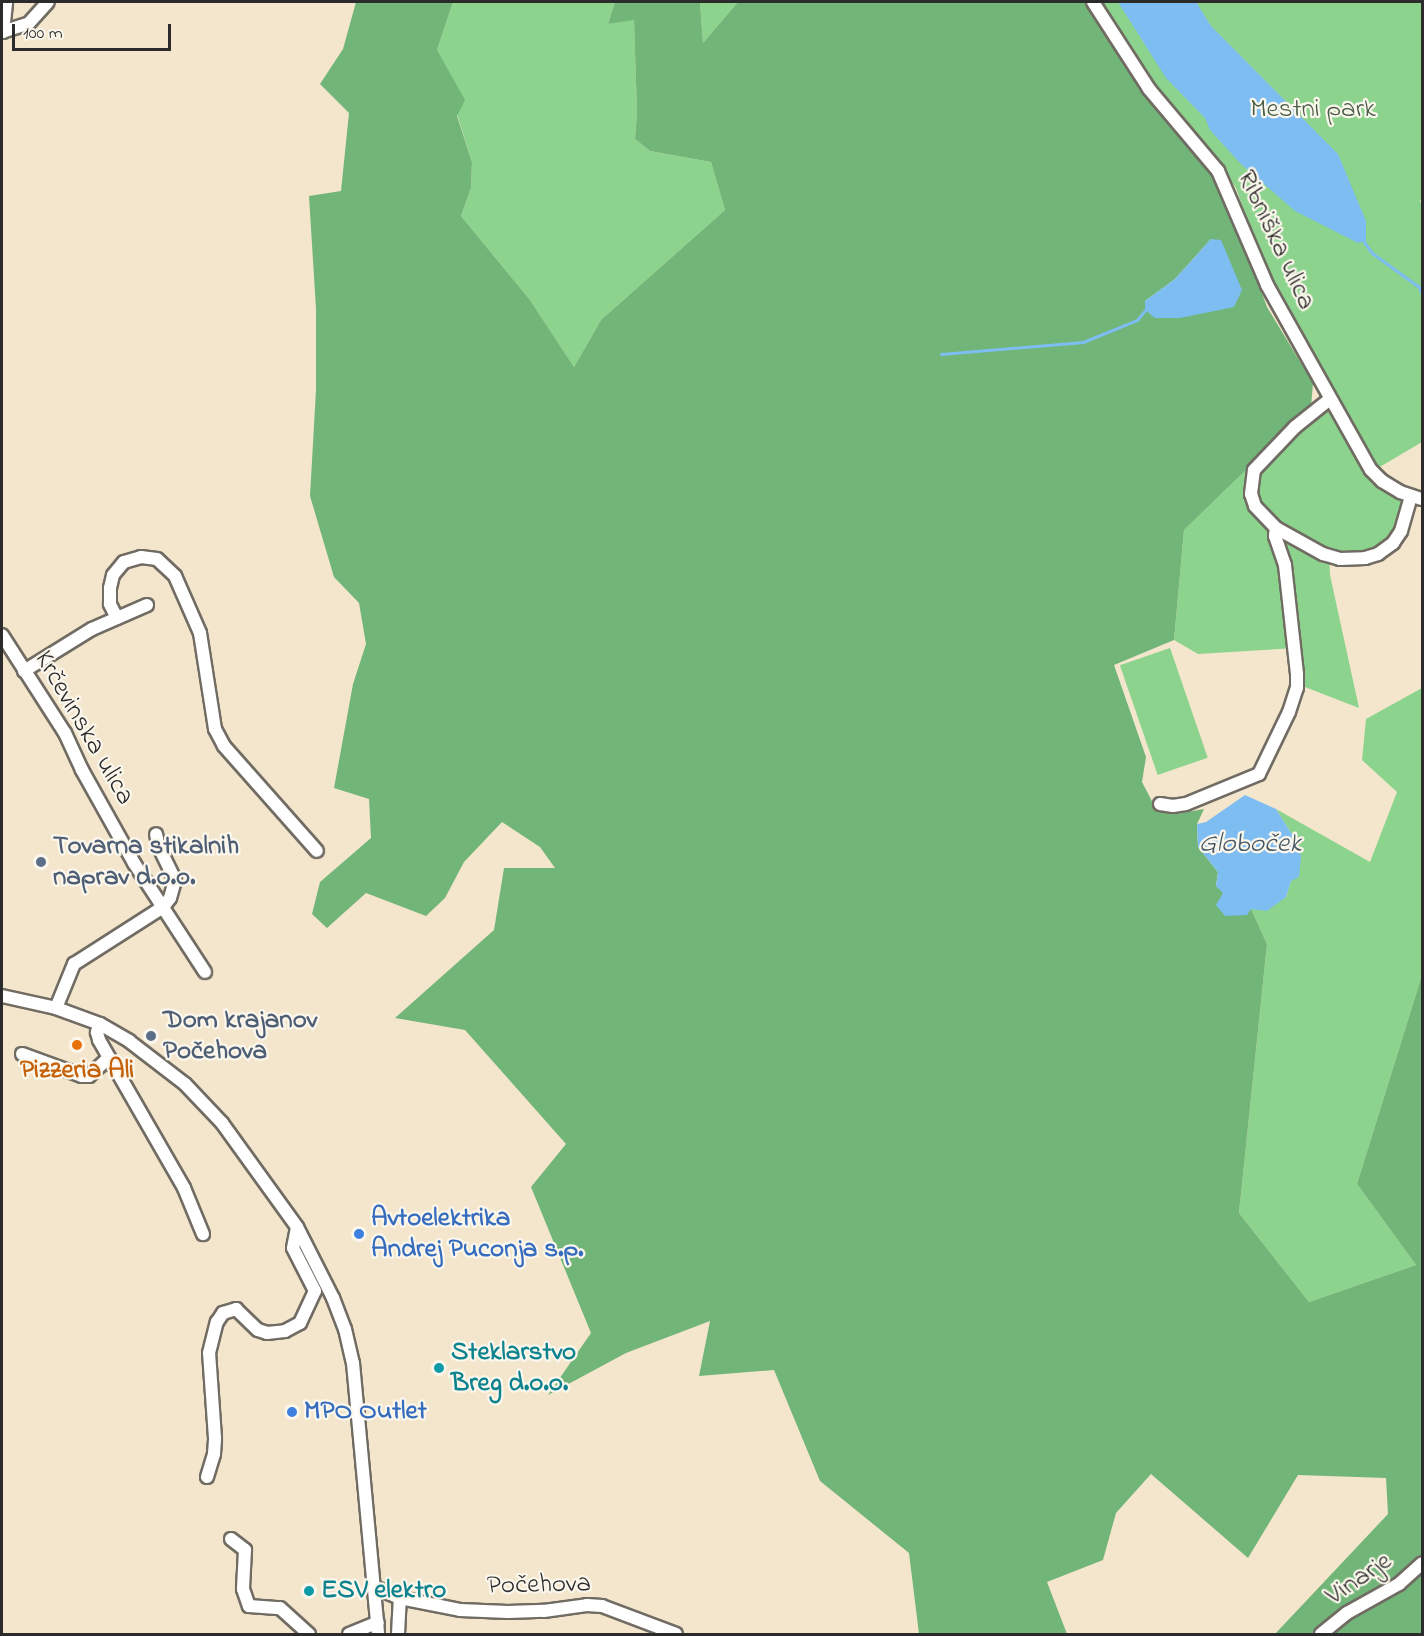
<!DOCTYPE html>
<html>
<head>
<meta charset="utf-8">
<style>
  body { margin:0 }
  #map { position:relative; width:1424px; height:1636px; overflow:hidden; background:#f4e6cc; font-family:"Indie Flower",sans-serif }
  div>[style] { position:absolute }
  .green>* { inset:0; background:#8cd38d; transform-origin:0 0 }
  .forest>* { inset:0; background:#71b578 }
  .water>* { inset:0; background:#7ebdf2 }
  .stream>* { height:3px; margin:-1.5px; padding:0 1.5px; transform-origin:1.5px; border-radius:1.5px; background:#7ebdf2 }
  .roads { filter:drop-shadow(2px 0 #716c63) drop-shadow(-2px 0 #716c63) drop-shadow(0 2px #716c63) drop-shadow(0 -2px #716c63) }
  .minor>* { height:12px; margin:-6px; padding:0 6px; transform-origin:6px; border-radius:6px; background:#fff }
  .dots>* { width:16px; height:16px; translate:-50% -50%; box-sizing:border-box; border:3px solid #fbf7ec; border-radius:50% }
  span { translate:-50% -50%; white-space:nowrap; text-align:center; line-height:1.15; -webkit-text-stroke:4.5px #fbf7ec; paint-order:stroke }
  .park-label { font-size:27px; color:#485d48 }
  .street-label { font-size:27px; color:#2b2b2b }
  .service-label { font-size:27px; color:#4e5e75; font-weight:700 }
  .left { translate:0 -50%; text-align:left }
  .food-label { font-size:27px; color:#c56008; font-weight:700 }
  .shop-label { font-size:27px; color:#366cbe; font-weight:700 }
  .culture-label { font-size:27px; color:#0d838f; font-weight:700 }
  .water-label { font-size:28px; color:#445767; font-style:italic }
  .frame { position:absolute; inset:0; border:3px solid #2b2b2b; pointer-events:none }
  .scale { position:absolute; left:12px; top:24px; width:159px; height:27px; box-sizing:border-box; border:3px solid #2b2b2b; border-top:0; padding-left:8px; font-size:18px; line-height:21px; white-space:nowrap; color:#2b2b2b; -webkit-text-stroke:4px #fbf7ec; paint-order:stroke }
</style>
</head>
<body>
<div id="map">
  <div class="green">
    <div style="clip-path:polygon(453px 2px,615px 2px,608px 24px,634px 19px,637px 113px,635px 139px,650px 151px,711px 162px,725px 210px,601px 320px,574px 367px,530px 300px,461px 216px,471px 188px,472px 162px,437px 50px)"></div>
    <div style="clip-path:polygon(700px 2px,738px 2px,703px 43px)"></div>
    <div style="clip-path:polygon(1100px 2px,1422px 2px,1422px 196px,1420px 202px,1422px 204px,1422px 442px,1378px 468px,1259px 254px,1236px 188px,1210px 152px,1166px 105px)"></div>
    <div style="clip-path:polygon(1311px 407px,1331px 413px,1374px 483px,1401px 499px,1400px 517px,1391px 537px,1382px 547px,1363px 554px,1329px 553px,1330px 575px,1359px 708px,1305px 687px,1296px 648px,1198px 654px,1174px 640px,1184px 530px)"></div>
    <div style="left:1170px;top:648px;width:116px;height:53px;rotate:71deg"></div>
    <div style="clip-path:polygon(1422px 688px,1422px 975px,1357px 1184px,1416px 1265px,1309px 1302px,1239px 1213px,1267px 944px,1251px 909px,1286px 897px,1291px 881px,1293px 836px,1276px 809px,1370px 862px,1397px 792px,1362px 760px,1366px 719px)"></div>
  </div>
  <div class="forest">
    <div style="clip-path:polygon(evenodd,356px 2px,453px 2px,437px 50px,465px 100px,457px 116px,472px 162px,471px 188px,461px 216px,530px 300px,574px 367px,601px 320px,725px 210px,711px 162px,650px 151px,635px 139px,637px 113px,634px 20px,608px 24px,615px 2px,700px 2px,703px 43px,738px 2px,1087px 2px,1093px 14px,1153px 102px,1217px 174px,1267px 307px,1313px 383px,1311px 407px,1184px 530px,1174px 640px,1114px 665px,1146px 757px,1142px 782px,1157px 811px,1176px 814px,1204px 809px,1197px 824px,1198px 847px,1218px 872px,1216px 886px,1251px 909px,1267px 944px,1239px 1213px,1309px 1302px,1416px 1265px,1357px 1184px,1422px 975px,1422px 1634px,1275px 1634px,1388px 1514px,1386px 1478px,1298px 1475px,1248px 1558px,1151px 1474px,1116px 1513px,1103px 1560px,1047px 1582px,1067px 1634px,919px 1634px,909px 1553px,820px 1481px,774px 1370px,699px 1376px,710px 1321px,626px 1353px,548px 1395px,591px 1333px,531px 1187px,566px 1144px,465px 1030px,395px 1018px,494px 930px,504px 868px,555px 868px,540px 847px,502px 822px,464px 862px,445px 898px,426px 916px,366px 893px,327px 928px,312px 914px,320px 882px,371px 838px,369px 799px,334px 788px,353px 684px,366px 644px,359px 603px,334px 577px,310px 496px,316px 390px,316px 309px,309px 196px,341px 191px,349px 113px,320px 84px,343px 49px,356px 2px,1211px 239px,1234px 307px,1145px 301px,1175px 279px,1211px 239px)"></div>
  </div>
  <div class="water">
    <div style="clip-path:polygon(1118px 2px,1196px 2px,1211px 26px,1338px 154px,1366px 221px,1366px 241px,1358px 243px,1295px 211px,1240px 163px,1210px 130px,1205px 118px,1166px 78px)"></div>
    <div style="clip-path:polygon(1211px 239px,1221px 240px,1242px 290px,1234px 307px,1180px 318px,1155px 318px,1145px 310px,1145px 301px,1175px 279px)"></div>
    <div style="clip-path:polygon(1245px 795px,1276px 809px,1293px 836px,1301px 856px,1299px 877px,1291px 881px,1286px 897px,1267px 911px,1251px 909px,1247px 915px,1225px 916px,1216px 905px,1223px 893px,1216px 886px,1218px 872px,1198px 847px,1197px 824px,1206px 822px)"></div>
  </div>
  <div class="stream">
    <div style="left:1364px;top:242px;width:14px;rotate:54deg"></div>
    <div style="left:1372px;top:253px;width:58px;rotate:35.9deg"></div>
    <div style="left:1419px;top:287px;width:8px;rotate:67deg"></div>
    <div style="left:941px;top:354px;width:143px;rotate:-4.8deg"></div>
    <div style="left:1083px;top:342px;width:58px;rotate:-22.2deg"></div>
    <div style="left:1137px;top:320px;width:13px;rotate:-51deg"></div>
  </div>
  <div class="roads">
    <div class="minor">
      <div style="left:1093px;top:2px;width:103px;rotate:57.2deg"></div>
      <div style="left:1149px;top:89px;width:107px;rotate:49.9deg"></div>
      <div style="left:1218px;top:171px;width:124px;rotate:66.7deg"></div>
      <div style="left:1267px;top:285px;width:212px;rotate:60.7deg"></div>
      <div style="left:1371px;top:470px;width:16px;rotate:45deg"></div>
      <div style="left:1382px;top:481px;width:21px;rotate:31deg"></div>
      <div style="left:1400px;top:492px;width:23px;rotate:18deg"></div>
      <div style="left:2px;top:32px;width:28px;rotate:-18deg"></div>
      <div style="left:29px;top:23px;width:28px;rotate:-48deg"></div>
      <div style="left:3px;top:32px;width:30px;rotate:-84deg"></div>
      <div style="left:1276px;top:528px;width:54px;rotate:29deg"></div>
      <div style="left:1323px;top:554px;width:18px;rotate:16deg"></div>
      <div style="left:1340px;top:559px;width:25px;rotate:-2deg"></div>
      <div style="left:1365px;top:558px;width:14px;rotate:-17deg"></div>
      <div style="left:1378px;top:554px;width:19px;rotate:-36deg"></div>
      <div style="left:1393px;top:543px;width:14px;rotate:-56deg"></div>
      <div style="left:1401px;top:531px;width:35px;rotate:-74deg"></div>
      <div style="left:1276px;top:528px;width:30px;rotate:-134deg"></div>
      <div style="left:1255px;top:506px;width:13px;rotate:-108deg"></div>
      <div style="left:1251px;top:494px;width:24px;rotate:-83deg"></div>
      <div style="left:1254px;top:470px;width:59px;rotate:-46.4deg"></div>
      <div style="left:1295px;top:427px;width:45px;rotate:-38.7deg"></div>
      <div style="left:117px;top:618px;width:16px;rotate:-117deg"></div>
      <div style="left:110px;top:604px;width:16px;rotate:-90deg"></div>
      <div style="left:110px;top:588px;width:13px;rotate:-77deg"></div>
      <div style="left:113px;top:575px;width:17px;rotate:-50deg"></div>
      <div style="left:124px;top:562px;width:18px;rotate:-16deg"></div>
      <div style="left:141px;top:557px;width:16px;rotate:7deg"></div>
      <div style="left:157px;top:559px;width:25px;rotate:43deg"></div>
      <div style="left:175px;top:576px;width:62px;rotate:66.3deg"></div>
      <div style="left:200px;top:633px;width:97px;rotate:81.1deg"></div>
      <div style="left:215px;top:729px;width:19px;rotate:62deg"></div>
      <div style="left:224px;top:746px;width:140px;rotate:48.5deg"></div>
      <div style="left:2px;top:635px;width:117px;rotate:57.3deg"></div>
      <div style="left:65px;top:733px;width:41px;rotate:65.3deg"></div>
      <div style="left:82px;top:770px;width:107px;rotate:60.8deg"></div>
      <div style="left:134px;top:863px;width:130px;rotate:56.9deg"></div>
      <div style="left:24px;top:671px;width:80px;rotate:-31.7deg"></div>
      <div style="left:92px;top:629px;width:60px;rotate:-23.6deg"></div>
      <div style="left:1160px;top:804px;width:13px;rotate:9deg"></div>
      <div style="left:1173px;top:806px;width:13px;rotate:-9deg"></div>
      <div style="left:1186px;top:804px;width:79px;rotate:-22.3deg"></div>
      <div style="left:1259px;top:774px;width:69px;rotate:-64.2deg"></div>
      <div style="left:1289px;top:712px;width:25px;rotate:-72deg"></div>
      <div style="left:1297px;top:688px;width:14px;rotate:-90deg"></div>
      <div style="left:1297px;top:674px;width:110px;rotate:-96.3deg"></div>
      <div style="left:1285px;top:565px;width:31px;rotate:-109deg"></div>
      <div style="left:1275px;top:536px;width:8px;rotate:-83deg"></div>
      <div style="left:2px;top:996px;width:55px;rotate:12.5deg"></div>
      <div style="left:56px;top:1008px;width:47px;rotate:20deg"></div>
      <div style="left:100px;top:1024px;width:34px;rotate:30deg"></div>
      <div style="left:129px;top:1041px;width:71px;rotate:37.5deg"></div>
      <div style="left:185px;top:1084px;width:54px;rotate:46.5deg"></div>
      <div style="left:222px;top:1123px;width:128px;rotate:54.2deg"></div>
      <div style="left:297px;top:1227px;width:80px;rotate:63.1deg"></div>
      <div style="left:333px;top:1298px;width:33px;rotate:69deg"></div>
      <div style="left:345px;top:1329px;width:35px;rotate:77deg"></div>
      <div style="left:353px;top:1363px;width:272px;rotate:84.7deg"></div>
      <div style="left:56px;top:1008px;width:48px;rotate:-67.8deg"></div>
      <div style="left:74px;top:964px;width:106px;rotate:-32.6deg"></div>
      <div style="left:163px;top:907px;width:11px;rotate:-52deg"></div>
      <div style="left:170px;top:898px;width:19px;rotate:-74deg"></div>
      <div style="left:175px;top:880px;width:37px;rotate:-116deg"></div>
      <div style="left:159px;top:847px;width:13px;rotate:-103deg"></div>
      <div style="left:100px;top:1024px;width:9px;rotate:111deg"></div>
      <div style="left:97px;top:1032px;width:8px;rotate:76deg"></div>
      <div style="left:99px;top:1040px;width:171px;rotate:60.1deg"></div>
      <div style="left:184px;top:1188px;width:50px;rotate:67.6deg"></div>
      <div style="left:22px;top:1054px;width:64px;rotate:20.1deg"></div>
      <div style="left:82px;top:1076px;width:7px"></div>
      <div style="left:89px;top:1076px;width:26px;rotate:-43deg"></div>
      <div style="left:207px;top:1477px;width:24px;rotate:-73deg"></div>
      <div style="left:214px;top:1454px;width:16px;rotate:-86deg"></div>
      <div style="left:215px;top:1438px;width:85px;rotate:-94deg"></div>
      <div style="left:209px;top:1353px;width:32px;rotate:-76deg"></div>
      <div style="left:217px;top:1322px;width:11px;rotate:-56deg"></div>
      <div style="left:223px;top:1313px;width:14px;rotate:-17deg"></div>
      <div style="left:236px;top:1309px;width:30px;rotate:44deg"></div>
      <div style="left:258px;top:1330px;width:9px;rotate:18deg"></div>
      <div style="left:267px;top:1333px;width:18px;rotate:-6deg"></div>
      <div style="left:285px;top:1331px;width:17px;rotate:-28deg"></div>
      <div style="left:300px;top:1323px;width:35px;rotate:-65deg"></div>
      <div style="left:315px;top:1291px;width:48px;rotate:-117.1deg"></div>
      <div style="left:293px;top:1248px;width:21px;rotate:-79deg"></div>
      <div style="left:231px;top:1539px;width:18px;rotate:38deg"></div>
      <div style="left:245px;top:1550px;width:39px;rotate:93deg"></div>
      <div style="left:243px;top:1589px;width:18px;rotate:71deg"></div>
      <div style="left:249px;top:1606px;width:31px;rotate:4deg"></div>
      <div style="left:280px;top:1608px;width:39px;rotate:42deg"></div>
      <div style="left:374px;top:1587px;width:28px;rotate:23deg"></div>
      <div style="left:400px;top:1598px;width:61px;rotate:11.3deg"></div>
      <div style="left:460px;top:1610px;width:48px;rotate:2.4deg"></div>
      <div style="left:508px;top:1612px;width:36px;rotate:-2deg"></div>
      <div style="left:544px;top:1611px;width:43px;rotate:-7.9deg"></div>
      <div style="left:587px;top:1605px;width:15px;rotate:4deg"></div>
      <div style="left:602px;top:1606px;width:79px;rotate:20.7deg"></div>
      <div style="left:349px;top:1634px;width:31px;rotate:-22deg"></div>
      <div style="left:398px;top:1634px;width:36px;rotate:-87deg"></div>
      <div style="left:1321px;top:1634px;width:33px;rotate:-39deg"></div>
      <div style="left:1347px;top:1613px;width:60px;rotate:-29.1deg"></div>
      <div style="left:1399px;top:1584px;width:31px;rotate:-42deg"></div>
    </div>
  </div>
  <div class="dots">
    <div style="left:41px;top:862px;background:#5c6f8a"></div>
    <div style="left:151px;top:1036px;background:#5c6f8a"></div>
    <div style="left:77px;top:1045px;background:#e8710a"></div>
    <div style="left:359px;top:1234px;background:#3f7fe0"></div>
    <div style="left:439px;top:1368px;background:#0f9aa8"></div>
    <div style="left:292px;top:1412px;background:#3f7fe0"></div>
    <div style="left:309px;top:1591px;background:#0f9aa8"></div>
  </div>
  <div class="park-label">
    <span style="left:1313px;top:110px">Mestni park</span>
  </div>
  <div class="street-label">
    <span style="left:1276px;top:240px;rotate:65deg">Ribniška ulica</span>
    <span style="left:84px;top:728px;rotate:60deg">Krčevinska ulica</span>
    <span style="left:1359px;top:1579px;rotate:-34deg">Vinarje</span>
    <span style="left:539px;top:1585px;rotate:-1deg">Počehova</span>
  </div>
  <div class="service-label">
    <span class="left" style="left:53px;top:862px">Tovarna stikalnih<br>naprav d.o.o.</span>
    <span class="left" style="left:163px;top:1036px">Dom krajanov<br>Počehova</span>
  </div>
  <div class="food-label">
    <span style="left:77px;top:1071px">Pizzeria Ali</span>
  </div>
  <div class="shop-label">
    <span class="left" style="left:371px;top:1234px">Avtoelektrika<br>Andrej Puconja s.p.</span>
    <span class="left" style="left:304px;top:1412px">MPO Outlet</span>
  </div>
  <div class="culture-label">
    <span class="left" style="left:451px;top:1368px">Steklarstvo<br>Breg d.o.o.</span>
    <span class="left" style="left:321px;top:1591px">ESV elektro</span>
  </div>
  <div class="water-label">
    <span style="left:1250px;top:845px">Globoček</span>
  </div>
  <div class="frame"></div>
  <div class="scale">100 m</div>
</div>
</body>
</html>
